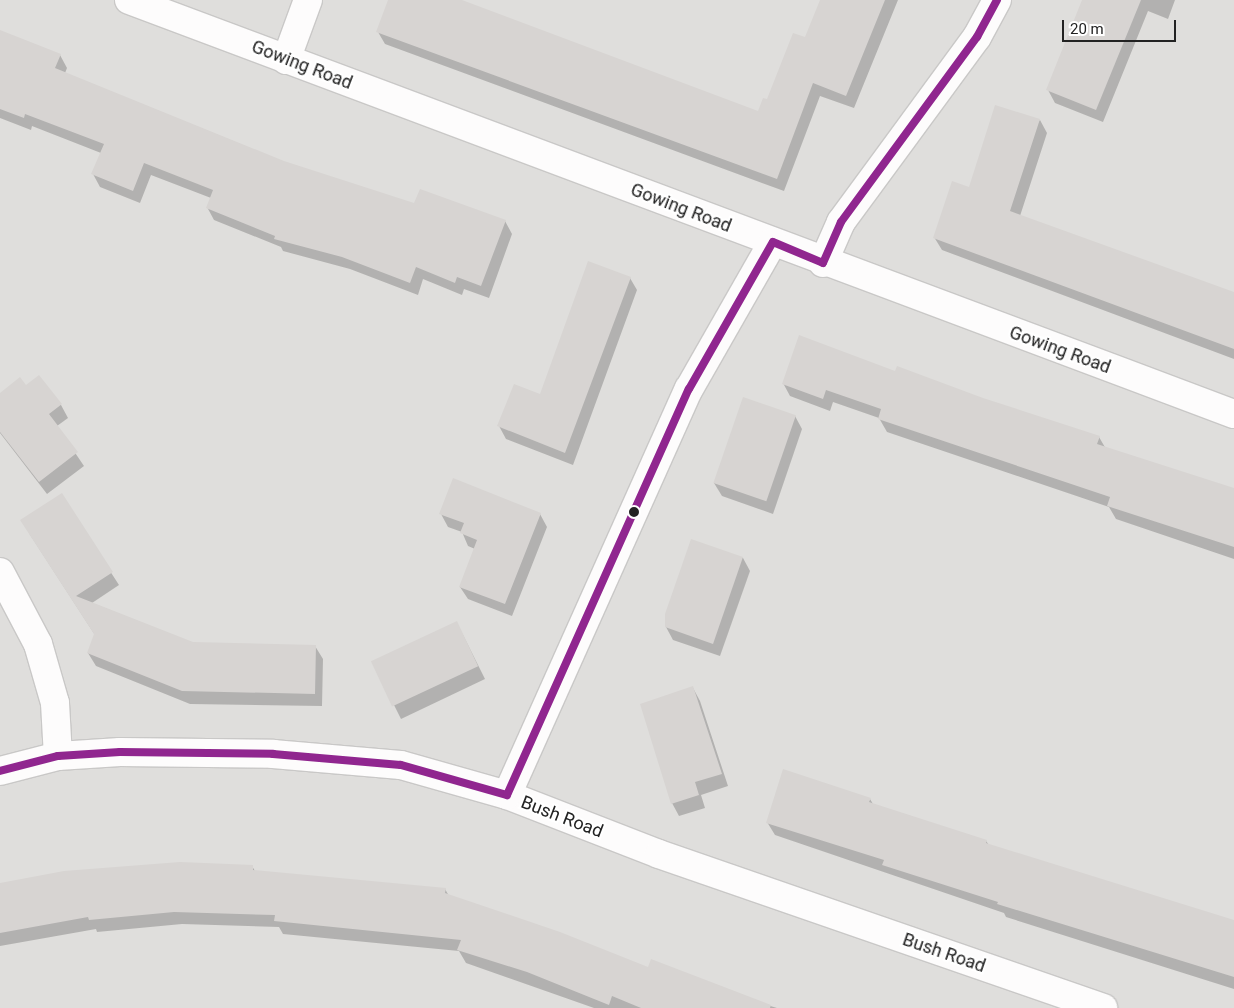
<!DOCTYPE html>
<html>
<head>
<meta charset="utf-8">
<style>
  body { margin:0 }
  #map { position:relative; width:1234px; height:1008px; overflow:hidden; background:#f0eeeb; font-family:Roboto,sans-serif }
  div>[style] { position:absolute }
  .residential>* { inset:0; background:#dfdedc; transform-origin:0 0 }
  .shadow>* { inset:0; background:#0003 }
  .building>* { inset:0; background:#d7d4d2; transform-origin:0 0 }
  .roads { filter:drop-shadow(1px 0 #c9c8c7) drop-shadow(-1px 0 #c9c8c7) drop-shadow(0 1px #c9c8c7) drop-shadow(0 -1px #c9c8c7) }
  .minor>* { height:28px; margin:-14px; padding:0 14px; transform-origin:14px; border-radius:14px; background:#fdfcfc }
  .bus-1>* { height:8px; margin:-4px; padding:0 4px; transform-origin:4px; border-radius:4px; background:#90268f }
  .dots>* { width:14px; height:14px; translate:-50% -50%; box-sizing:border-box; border:2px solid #fff; border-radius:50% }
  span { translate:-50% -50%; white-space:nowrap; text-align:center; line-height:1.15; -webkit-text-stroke:4.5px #fff; paint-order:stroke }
  .street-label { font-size:18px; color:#222 }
  .scale { position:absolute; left:1062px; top:20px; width:114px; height:22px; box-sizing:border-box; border:2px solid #222; border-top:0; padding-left:6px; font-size:15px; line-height:18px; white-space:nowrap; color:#222; -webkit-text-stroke:4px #fff; paint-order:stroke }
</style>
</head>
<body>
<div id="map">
  <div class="residential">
    <div style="left:0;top:0;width:1234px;height:1008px"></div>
  </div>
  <div class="shadow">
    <div style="clip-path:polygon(389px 0,456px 0,759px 113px,806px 39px,822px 0,898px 0,854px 108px,820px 96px,784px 191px,385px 44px,378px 32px)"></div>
    <div style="clip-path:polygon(1107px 0,1175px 0,1168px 19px,1148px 11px,1103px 122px,1055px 103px,1048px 90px)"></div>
    <div style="clip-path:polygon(0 32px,60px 55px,67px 68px,65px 73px,284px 162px,415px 205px,505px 221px,512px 234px,489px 298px,464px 289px,462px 295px,423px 279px,418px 295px,350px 269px,283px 251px,281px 247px,214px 220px,207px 207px,211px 198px,151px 175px,140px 203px,100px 187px,93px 174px,101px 153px,32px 126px,31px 130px,0 118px)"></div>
    <div style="clip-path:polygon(1040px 120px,1047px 133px,1020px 216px,1234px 293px,1234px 359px,942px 250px,934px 237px,969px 188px)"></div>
    <div style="clip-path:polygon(630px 278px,637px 290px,573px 465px,506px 439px,499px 426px,541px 396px)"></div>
    <div style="clip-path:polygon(896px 372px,1099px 437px,1106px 449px,1234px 492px,1234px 559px,1116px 519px,1109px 507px,887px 432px,879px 418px,833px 402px,830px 411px,790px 396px,783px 383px)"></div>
    <div style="clip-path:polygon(26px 386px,61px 405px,68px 418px,57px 426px,84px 466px,47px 494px,0 433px,0 394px)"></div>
    <div style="clip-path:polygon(795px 416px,802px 429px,773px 514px,722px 496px,714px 483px)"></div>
    <div style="clip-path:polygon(61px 495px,119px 585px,92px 603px,193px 643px,315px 646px,323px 659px,322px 706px,190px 704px,96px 666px,88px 653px,95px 635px,29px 533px)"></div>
    <div style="clip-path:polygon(441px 514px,540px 514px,547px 527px,512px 616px,468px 599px,460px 587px,475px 549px,468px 546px,462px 532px,448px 527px)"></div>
    <div style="clip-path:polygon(691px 541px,743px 558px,750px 571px,720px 656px,673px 640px,666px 627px)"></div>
    <div style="clip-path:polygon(463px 635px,485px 679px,401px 719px,373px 663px)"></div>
    <div style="clip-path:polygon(693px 688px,700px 701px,728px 786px,701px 795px,705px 808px,679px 816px,672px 803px)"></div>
    <div style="clip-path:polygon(870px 799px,873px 804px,986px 841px,989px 845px,1234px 922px,1234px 989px,1006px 917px,1004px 913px,775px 835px,767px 822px)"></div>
    <div style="clip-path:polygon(252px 866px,255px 871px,445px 889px,449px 896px,649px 969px,777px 1008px,594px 1008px,466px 963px,459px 951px,283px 934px,279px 927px,182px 924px,97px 932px,96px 929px,0 946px,0 884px)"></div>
  </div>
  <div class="building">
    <div style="clip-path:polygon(388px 0,462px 0,758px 111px,763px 98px,767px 99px,793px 33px,805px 37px,820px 0,885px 0,846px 96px,813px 83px,777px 179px,376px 32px)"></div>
    <div style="clip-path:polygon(1082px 0,1141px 0,1096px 110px,1046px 90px)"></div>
    <div style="clip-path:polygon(0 30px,61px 54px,55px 68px,284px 161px,414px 203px,420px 189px,506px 220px,481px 286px,457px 277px,455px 283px,416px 267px,410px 283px,342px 257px,274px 239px,275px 236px,206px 208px,213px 190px,144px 163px,133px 191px,91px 174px,104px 144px,25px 114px,24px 118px,0 109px)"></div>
    <div style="clip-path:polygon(995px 105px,1040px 119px,1010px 211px,1234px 292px,1234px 349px,933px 238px,952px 181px,969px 187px)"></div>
    <div style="clip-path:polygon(588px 261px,631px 277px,565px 453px,497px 426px,514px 384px,540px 394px)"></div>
    <div style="clip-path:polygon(799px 335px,895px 371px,897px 366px,983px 398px,1100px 436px,1097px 444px,1234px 488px,1234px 547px,1107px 506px,1110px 497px,878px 419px,881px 409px,826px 390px,823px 399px,782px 384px)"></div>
    <div style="clip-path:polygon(39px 375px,62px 404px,49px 414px,78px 452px,39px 482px,0 432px,0 393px,20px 377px,26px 385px)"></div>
    <div style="left:743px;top:397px;width:56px;height:91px;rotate:19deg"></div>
    <div style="clip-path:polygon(453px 478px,541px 513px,505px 604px,459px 587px,477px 540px,460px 533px,464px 523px,439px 514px)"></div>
    <div style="clip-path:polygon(62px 493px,113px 572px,76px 596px,193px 642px,316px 645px,315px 694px,182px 691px,87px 653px,94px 634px,20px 520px)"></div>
    <div style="clip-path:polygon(691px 539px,743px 557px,713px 644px,665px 627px,665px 614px)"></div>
    <div style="left:457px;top:621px;width:50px;height:95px;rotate:65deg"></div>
    <div style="clip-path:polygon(693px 686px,722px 774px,695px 782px,699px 795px,671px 804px,640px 704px)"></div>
    <div style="clip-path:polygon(783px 769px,871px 798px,869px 802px,987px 840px,986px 843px,1234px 920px,1234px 977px,997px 904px,998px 902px,882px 865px,884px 860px,766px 823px)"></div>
    <div style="clip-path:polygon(180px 862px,253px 865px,253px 870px,446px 888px,445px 893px,560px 932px,648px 967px,651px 959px,771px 1005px,770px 1008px,641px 1008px,612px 996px,609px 1005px,527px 972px,457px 950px,461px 940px,274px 921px,275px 915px,174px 912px,89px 920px,88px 917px,0 933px,0 883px,64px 871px)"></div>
  </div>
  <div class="roads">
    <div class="minor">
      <div style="left:129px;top:0;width:1180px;rotate:20.54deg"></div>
      <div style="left:286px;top:60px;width:64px;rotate:-69.9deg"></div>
      <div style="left:823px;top:263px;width:45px;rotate:-66.3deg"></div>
      <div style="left:841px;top:222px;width:230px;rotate:-53.7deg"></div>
      <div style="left:977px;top:37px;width:42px;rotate:-61.6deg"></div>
      <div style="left:0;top:572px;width:81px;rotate:62.2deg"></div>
      <div style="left:38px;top:644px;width:61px;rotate:73.9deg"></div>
      <div style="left:55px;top:703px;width:53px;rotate:86.8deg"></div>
      <div style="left:0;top:771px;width:60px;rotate:-14.5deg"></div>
      <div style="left:58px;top:756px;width:62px;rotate:-3.7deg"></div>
      <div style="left:120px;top:752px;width:153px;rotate:0.7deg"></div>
      <div style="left:273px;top:754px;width:128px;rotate:4.9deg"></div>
      <div style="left:401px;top:765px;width:110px;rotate:15.8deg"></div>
      <div style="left:507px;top:795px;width:163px;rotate:21.2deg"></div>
      <div style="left:659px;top:854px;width:470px;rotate:19.1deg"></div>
      <div style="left:507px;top:795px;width:445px;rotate:-65.9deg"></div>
      <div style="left:689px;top:389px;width:169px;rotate:-60.3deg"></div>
    </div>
  </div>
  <div class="bus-1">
    <div style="left:0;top:771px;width:60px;rotate:-14.5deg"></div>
    <div style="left:58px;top:756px;width:62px;rotate:-3.7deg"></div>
    <div style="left:120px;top:752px;width:153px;rotate:0.7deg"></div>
    <div style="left:273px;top:754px;width:128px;rotate:4.9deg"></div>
    <div style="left:401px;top:765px;width:110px;rotate:15.8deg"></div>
    <div style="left:507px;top:795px;width:445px;rotate:-65.9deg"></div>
    <div style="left:689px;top:389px;width:169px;rotate:-60.3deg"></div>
    <div style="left:773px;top:242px;width:54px;rotate:22.8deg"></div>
    <div style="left:823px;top:263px;width:45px;rotate:-66.3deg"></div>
    <div style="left:841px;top:222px;width:230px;rotate:-53.7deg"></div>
    <div style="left:977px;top:37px;width:42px;rotate:-61.6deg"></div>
  </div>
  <div class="dots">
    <div style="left:634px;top:512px;background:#222"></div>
  </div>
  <div class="street-label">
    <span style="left:302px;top:65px;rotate:21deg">Gowing Road</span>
    <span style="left:681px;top:208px;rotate:21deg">Gowing Road</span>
    <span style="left:1060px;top:350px;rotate:20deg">Gowing Road</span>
    <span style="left:562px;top:817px;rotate:21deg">Bush Road</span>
    <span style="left:944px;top:953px;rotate:19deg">Bush Road</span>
  </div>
  <div class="scale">20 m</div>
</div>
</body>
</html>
